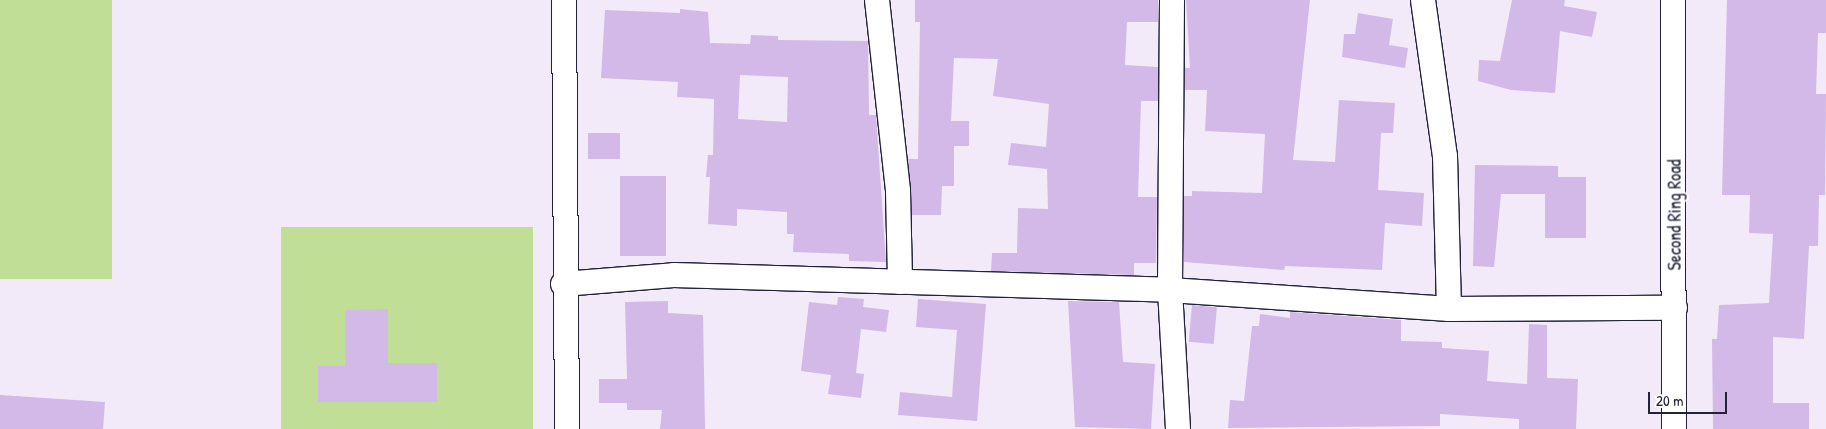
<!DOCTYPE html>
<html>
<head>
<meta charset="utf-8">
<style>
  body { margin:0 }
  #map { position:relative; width:1826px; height:429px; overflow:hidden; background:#f2eaf8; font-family:"Patrick Hand",sans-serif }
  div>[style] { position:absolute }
  .green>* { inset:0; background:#c0de96; transform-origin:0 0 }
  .building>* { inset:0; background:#d3b9e7; transform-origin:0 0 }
  .roads { filter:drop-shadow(1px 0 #22223b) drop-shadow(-1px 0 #22223b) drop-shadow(0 1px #22223b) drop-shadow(0 -1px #22223b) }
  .minor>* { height:24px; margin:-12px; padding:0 12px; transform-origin:12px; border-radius:12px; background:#fff }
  span { translate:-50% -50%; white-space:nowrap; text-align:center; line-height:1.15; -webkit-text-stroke:4px #fff; paint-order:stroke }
  .street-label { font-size:18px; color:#22223b }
  .scale { position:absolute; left:1648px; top:392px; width:79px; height:22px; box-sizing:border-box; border:2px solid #22223b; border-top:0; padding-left:6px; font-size:15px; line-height:18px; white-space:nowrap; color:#22223b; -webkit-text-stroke:4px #fff; paint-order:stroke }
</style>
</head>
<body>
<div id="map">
  <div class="green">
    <div style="left:0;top:0;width:112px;height:279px"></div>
    <div style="left:281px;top:227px;width:252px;height:202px"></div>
  </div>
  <div class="building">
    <div style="clip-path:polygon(915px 0,1158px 0,1158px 22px,1127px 22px,1125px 65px,1158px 67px,1158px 101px,1141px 101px,1138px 197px,1157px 197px,1156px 263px,1134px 263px,1134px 275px,991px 271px,992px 253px,1017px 253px,1018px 208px,1048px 209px,1047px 169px,1008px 165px,1011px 143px,1046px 147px,1049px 104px,993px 96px,998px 59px,954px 58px,951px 121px,969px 121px,969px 146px,954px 146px,954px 186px,942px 186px,941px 215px,912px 215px,908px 159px,918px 159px,920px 22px,915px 22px)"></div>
    <div style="clip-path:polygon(1186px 0,1310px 0,1293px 160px,1335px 162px,1339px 100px,1395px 103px,1393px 133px,1381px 133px,1378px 190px,1424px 193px,1422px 226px,1385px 223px,1382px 270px,1285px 266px,1284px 270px,1184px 262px,1184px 196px,1192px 196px,1192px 191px,1262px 193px,1265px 134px,1205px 131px,1207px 90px,1185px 90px,1185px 68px,1190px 68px)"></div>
    <div style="clip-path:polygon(1512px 0,1565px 0,1564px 6px,1597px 12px,1592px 37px,1560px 31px,1555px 93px,1511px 90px,1478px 81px,1479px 60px,1500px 61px)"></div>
    <div style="clip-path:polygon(1727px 0,1826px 0,1826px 33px,1818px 33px,1816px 94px,1826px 94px,1825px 195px,1819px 195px,1818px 246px,1809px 246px,1804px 339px,1773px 337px,1773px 403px,1809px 403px,1809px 429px,1713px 429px,1712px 339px,1717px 339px,1719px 305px,1769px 303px,1773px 234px,1749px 233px,1750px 195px,1722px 195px)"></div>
    <div style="clip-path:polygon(evenodd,680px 9px,708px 12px,710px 43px,750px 44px,751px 35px,778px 36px,778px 40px,868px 41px,869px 115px,876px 115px,886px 262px,849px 261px,849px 254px,793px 252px,794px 234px,787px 234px,787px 212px,737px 209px,737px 226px,708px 224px,710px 177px,706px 177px,708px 155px,713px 155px,714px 99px,677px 97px,678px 82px,601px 78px,605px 10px,680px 13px,680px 9px,740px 75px,788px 77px,787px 122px,738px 119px,740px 75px)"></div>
    <div style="clip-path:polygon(1358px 13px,1393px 19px,1389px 45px,1408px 48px,1405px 68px,1342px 57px,1344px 34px,1355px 34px)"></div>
    <div style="left:620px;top:133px;width:26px;height:32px;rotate:90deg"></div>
    <div style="clip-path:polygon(1475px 165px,1558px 166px,1558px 177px,1586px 177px,1586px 238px,1545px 238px,1545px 194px,1501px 194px,1494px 267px,1473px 266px)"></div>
    <div style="left:620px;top:176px;width:46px;height:80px"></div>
    <div style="clip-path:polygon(838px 297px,864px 299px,863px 307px,889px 310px,886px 332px,861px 329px,856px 373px,864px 374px,861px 398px,828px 394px,831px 375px,801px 371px,809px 302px,837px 305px)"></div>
    <div style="clip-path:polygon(918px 299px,986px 304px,977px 421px,898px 415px,900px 392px,952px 397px,957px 330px,916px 327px)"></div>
    <div style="clip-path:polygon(668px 301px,668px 313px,703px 315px,705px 429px,660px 429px,662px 410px,627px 410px,627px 403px,599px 403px,599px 379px,627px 379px,625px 302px)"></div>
    <div style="clip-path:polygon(1068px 301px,1119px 302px,1123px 362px,1155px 364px,1151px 429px,1075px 427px)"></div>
    <div style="left:1192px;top:305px;width:25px;height:37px;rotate:5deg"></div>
    <div style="clip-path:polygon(388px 309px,388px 363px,437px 363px,437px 402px,318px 402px,318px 366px,345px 366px,345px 310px)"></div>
    <div style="clip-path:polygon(1290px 312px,1401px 320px,1401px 341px,1442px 342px,1442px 348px,1489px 351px,1487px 381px,1527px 384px,1529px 324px,1547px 325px,1547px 378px,1578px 379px,1576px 429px,1519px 429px,1519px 419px,1440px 414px,1440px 426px,1228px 428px,1230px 400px,1244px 401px,1252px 326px,1259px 326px,1260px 314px,1290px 318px)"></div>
    <div style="clip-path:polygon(0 395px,105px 402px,103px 429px,0 429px)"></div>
  </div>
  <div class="roads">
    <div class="minor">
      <div style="left:564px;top:0;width:429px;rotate:89.6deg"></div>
      <div style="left:877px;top:0;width:192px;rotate:83.7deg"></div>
      <div style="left:898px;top:191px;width:91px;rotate:88.7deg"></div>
      <div style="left:1172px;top:0;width:290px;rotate:90.4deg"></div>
      <div style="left:1170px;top:290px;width:139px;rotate:86.7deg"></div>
      <div style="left:1423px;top:0;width:158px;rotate:82deg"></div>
      <div style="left:1445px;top:156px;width:153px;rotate:88.5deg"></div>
      <div style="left:1673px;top:0;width:429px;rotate:89.9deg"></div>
      <div style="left:563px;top:284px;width:111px;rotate:-4.6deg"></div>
      <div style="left:674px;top:275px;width:496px;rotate:1.7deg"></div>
      <div style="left:1170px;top:290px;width:280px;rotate:3.9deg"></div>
      <div style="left:1449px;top:309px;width:226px;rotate:-0.3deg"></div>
    </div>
  </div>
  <div class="street-label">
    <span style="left:1675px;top:215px;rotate:-90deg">Second Ring Road</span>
  </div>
  <div class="scale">20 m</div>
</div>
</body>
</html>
